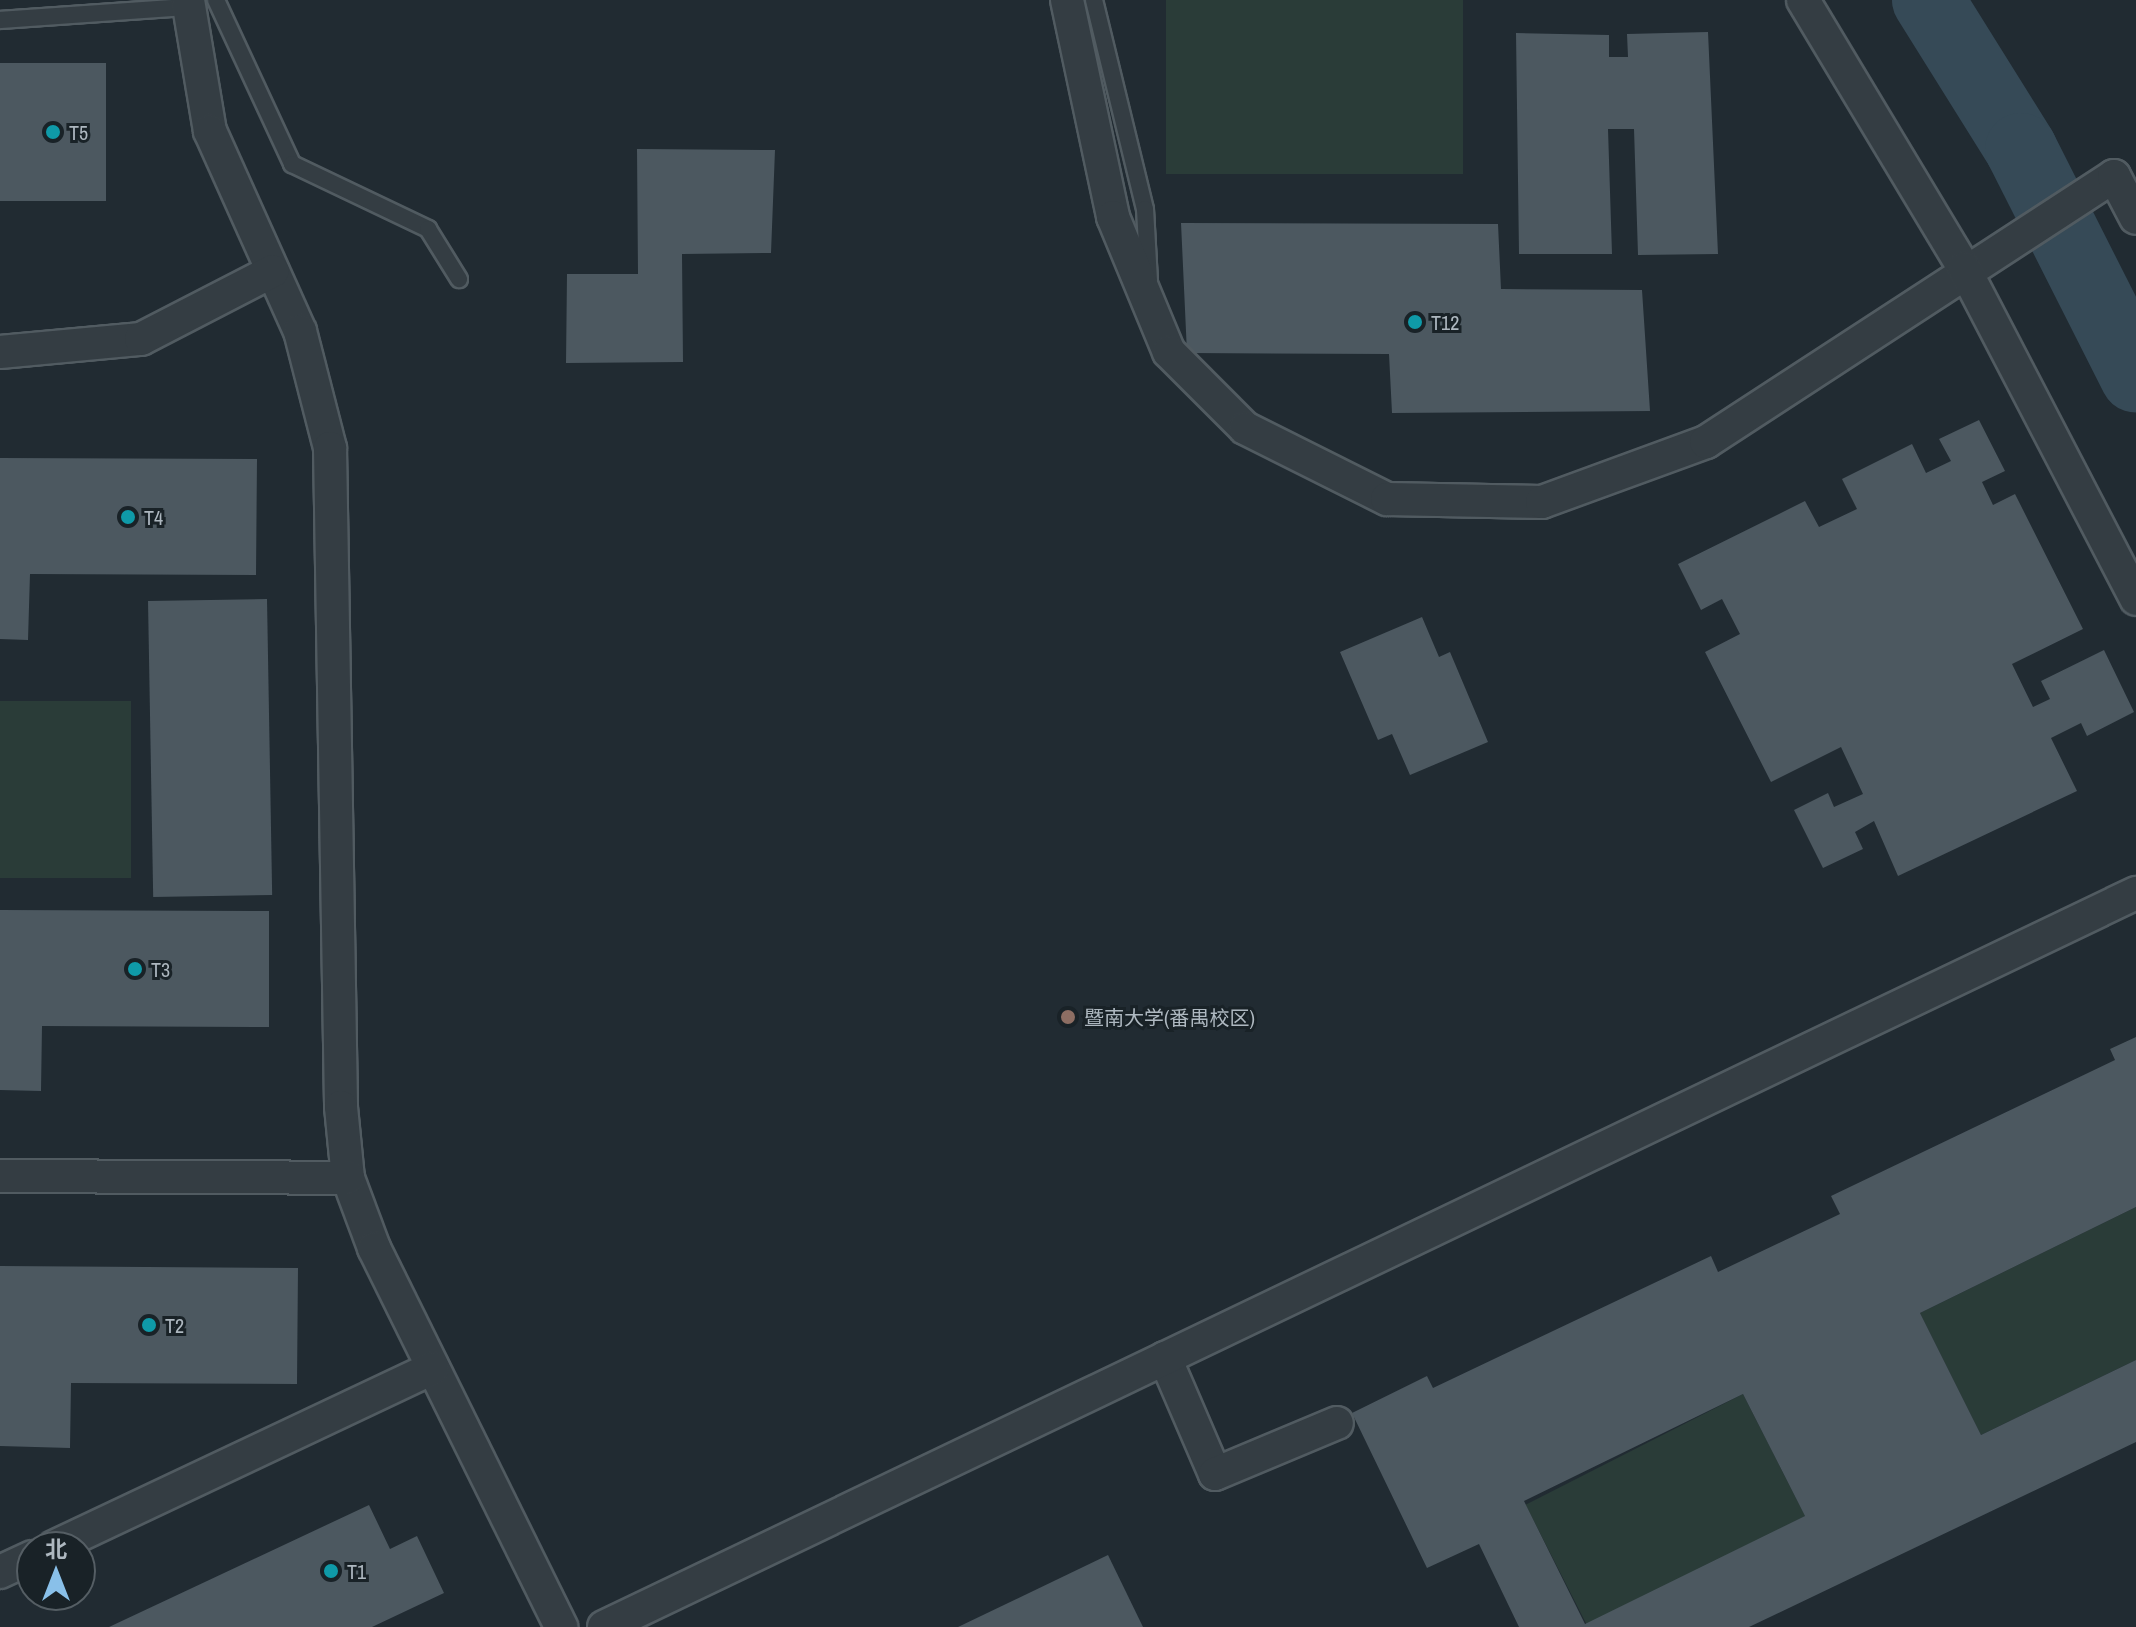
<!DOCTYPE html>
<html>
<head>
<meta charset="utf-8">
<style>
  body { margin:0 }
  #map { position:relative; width:2136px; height:1627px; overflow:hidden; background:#212b32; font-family:"Archivo Narrow","Noto Sans SC",sans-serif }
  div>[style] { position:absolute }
  .green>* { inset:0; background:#2a3c38; transform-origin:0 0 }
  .river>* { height:72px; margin:-36px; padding:0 36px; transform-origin:36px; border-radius:36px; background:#364a57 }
  .building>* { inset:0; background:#4c5860; transform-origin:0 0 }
  .roads { filter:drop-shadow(2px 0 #515b61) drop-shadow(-2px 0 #515b61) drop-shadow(0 2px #515b61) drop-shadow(0 -2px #515b61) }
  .service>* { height:16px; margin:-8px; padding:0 8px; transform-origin:8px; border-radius:8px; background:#343d43 }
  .minor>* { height:32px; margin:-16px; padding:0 16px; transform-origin:16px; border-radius:16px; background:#343d43 }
  .dots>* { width:22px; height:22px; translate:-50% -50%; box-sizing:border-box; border:4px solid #192227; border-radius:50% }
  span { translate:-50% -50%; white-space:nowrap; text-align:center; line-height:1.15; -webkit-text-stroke:6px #192227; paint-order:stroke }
  .poi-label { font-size:20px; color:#aeb8c0 }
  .left { translate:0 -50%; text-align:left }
  .north { position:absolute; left:16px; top:1531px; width:80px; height:80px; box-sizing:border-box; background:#192227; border:2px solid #555e64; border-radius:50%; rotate:0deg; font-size:22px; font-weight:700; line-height:32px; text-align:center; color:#aeb8c0 }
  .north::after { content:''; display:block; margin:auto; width:28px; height:36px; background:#89c0e9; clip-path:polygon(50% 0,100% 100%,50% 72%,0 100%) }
</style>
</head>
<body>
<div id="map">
  <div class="green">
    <div style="left:1166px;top:0;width:297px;height:174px"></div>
    <div style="left:0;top:701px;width:131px;height:177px"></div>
    <div style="clip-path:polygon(2136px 1207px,2136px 1360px,1981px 1435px,1920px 1313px)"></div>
    <div style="left:1743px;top:1394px;width:137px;height:244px;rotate:63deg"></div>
  </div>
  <div class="river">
    <div style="left:1928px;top:0;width:176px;rotate:58deg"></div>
    <div style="left:2021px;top:149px;width:255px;rotate:63.2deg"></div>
  </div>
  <div class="building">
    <div style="clip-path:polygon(1708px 32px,1718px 254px,1638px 255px,1634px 129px,1608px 129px,1612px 254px,1519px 254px,1516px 33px,1609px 35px,1609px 57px,1628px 57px,1627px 34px)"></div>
    <div style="left:0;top:63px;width:106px;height:138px"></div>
    <div style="clip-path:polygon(637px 149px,775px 150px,771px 253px,682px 254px,683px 362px,566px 363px,567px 274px,638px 274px)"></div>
    <div style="clip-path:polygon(1181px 223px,1498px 224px,1501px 289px,1642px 290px,1650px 411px,1392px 413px,1389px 354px,1187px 353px)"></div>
    <div style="clip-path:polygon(1979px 420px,2005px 471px,1982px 482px,1993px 505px,2015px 494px,2083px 629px,2012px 664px,2033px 707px,2050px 699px,2041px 681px,2104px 650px,2134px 712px,2087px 736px,2081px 723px,2051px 738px,2077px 791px,1898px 876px,1874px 821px,1855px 832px,1863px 849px,1823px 868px,1794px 810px,1828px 793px,1834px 807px,1863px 794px,1841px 747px,1771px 782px,1705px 652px,1740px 634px,1722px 599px,1701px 610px,1678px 564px,1805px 501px,1819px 527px,1857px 509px,1842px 479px,1912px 444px,1926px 473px,1951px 461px,1939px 439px)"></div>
    <div style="clip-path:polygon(0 458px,257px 459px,256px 575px,30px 574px,28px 640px,0 639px)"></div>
    <div style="left:267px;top:599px;width:296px;height:119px;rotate:89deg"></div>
    <div style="clip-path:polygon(1422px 617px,1439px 657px,1450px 652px,1488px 742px,1410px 775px,1392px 734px,1378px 740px,1340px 652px)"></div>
    <div style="clip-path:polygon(0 910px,269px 911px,269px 1027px,42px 1026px,41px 1091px,0 1090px)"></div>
    <div style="clip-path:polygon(evenodd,2136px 1037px,2136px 1207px,1920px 1313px,1981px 1435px,2136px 1360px,2136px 1442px,1749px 1627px,1519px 1627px,1479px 1544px,1427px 1568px,1352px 1413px,1427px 1376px,1433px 1388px,1711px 1256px,1718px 1272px,1840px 1214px,1831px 1196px,2115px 1060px,2110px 1049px,2136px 1037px,1743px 1394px,1805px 1516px,1585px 1624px,1524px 1501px,1743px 1394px)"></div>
    <div style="clip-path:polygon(0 1266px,298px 1268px,297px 1384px,71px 1383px,70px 1448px,0 1446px)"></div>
    <div style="clip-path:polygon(369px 1505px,390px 1549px,417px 1536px,444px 1593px,372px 1627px,109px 1627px)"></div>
    <div style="clip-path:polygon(1108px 1555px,1143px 1627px,958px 1627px)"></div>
  </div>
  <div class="roads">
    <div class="service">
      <div style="left:216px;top:0;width:181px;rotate:65.1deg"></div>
      <div style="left:292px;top:164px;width:151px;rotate:25.5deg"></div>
      <div style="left:428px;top:229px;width:59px;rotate:58.2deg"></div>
      <div style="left:1094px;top:0;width:215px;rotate:76.3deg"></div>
      <div style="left:1145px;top:209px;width:71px;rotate:86.8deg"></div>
      <div style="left:0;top:20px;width:186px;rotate:-4deg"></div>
    </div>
    <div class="minor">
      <div style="left:188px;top:0;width:133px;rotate:80.5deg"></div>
      <div style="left:210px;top:131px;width:219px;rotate:65.8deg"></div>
      <div style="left:300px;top:331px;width:121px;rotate:75.6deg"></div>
      <div style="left:330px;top:448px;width:659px;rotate:89.04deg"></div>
      <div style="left:341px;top:1107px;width:71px;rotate:84.4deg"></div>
      <div style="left:348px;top:1178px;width:75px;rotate:69.6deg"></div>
      <div style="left:374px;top:1248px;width:423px;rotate:63.7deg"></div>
      <div style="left:1067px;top:0;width:222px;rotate:78deg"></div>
      <div style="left:1113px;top:217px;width:146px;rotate:67.5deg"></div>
      <div style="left:1169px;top:352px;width:107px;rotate:45deg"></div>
      <div style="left:1245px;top:428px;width:159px;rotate:26.6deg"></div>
      <div style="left:1387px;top:499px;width:155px;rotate:1.1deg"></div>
      <div style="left:1542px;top:502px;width:175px;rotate:-20.1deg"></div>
      <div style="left:1706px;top:442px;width:487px;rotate:-33.1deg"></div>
      <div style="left:2114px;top:176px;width:47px;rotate:62.4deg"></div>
      <div style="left:1803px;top:0;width:313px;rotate:59deg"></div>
      <div style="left:1964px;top:268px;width:373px;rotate:62.5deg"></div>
      <div style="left:0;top:352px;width:142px;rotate:-5.3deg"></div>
      <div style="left:141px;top:339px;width:148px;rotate:-27.3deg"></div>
      <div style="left:0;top:1176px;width:348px;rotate:0.3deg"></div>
      <div style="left:1165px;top:1358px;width:126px;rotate:66.7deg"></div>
      <div style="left:1215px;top:1474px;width:132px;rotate:-22.7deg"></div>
      <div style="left:54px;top:1547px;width:419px;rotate:-25.3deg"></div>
      <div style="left:0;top:1572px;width:35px;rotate:-25deg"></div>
      <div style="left:604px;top:1627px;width:1699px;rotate:-25.6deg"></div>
    </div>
  </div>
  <div class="dots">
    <div style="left:53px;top:132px;background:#0f9aa8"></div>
    <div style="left:1415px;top:322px;background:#0f9aa8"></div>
    <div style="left:128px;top:517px;background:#0f9aa8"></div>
    <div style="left:135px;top:969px;background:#0f9aa8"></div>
    <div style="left:1068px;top:1017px;background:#8d6e63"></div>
    <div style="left:149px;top:1325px;background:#0f9aa8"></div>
    <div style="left:331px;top:1571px;background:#0f9aa8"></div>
  </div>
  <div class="poi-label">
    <span class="left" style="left:69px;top:132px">T5</span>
    <span class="left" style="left:1431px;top:322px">T12</span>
    <span class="left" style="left:144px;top:517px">T4</span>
    <span class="left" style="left:151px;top:969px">T3</span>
    <span class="left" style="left:1084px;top:1017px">暨南大学(番禺校区)</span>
    <span class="left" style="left:165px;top:1325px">T2</span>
    <span class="left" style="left:347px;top:1571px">T1</span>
  </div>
  <div class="north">北</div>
</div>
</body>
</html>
